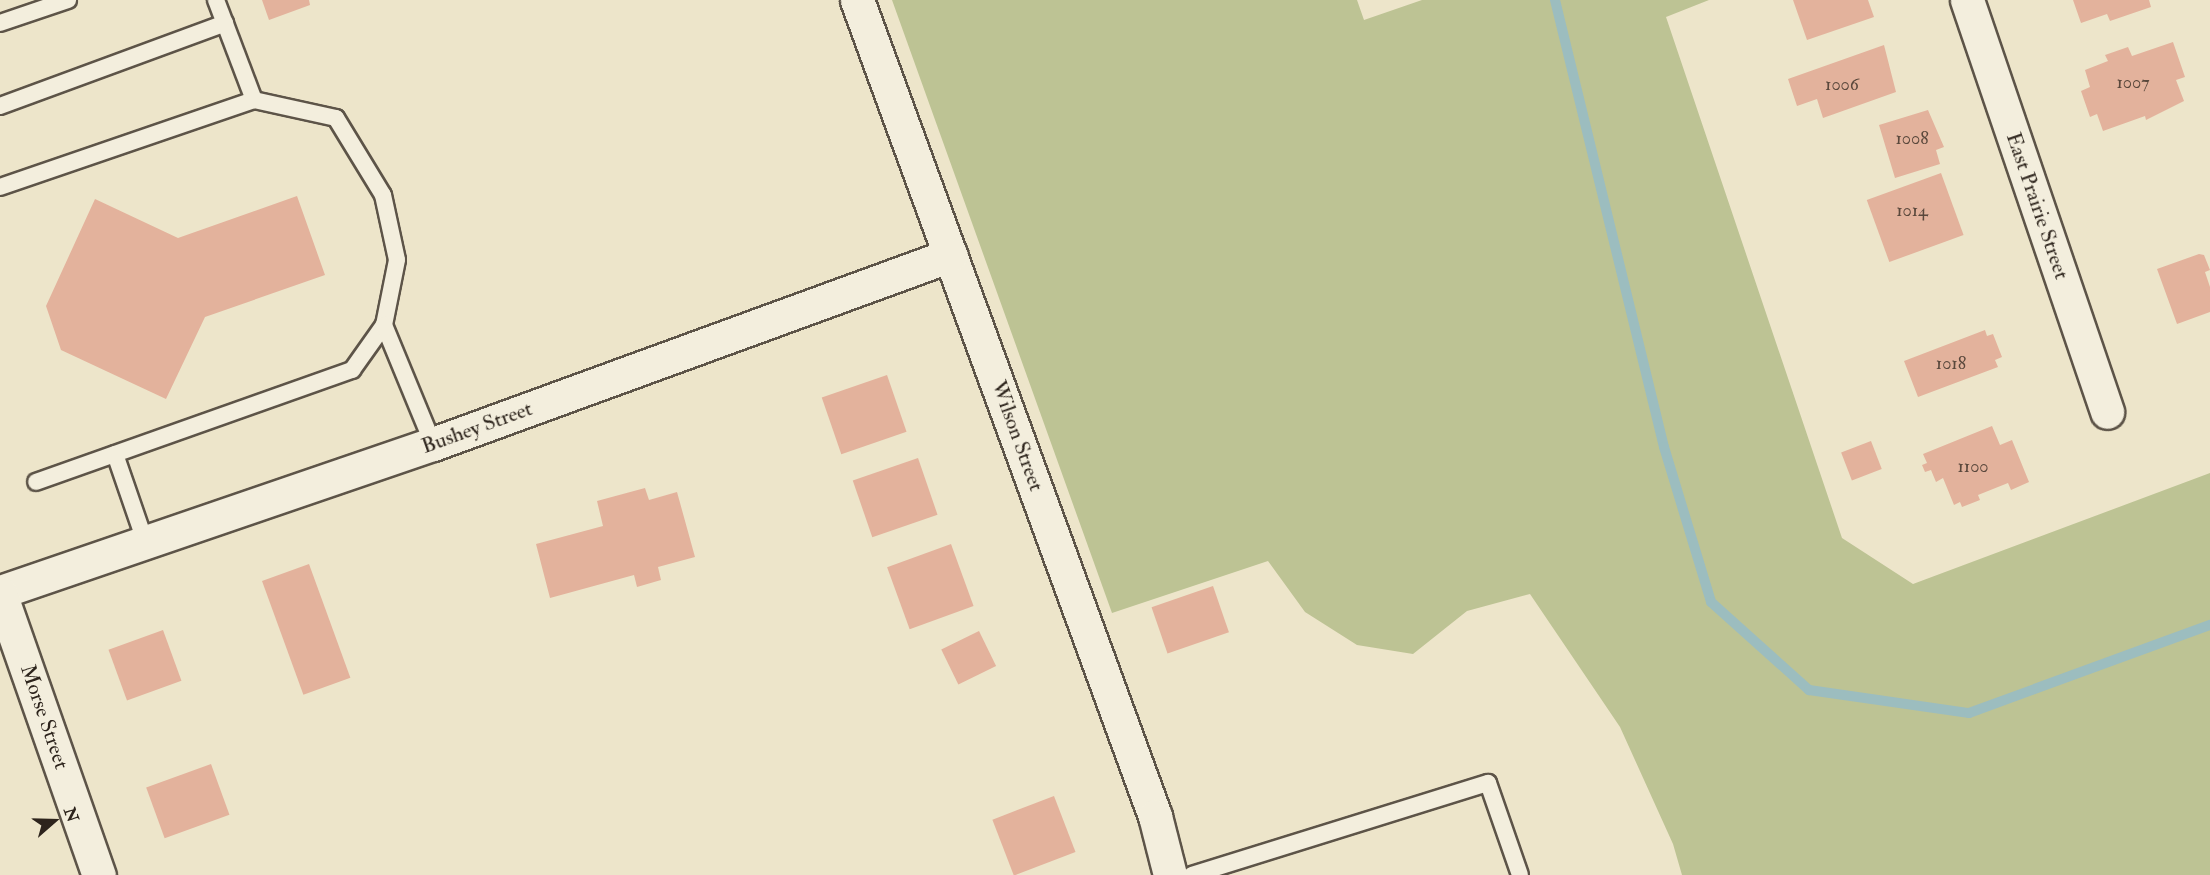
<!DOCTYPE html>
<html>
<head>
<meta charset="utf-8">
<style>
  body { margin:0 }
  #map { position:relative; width:2210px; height:875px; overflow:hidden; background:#ede5ca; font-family:"IM FELL Double Pica",serif }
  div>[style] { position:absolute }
  .green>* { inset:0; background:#bdc394 }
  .stream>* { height:10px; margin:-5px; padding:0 5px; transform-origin:5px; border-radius:5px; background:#9cbdbf }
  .building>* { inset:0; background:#e3b29c; transform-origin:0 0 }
  .roads { filter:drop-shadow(2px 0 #5d5448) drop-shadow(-2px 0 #5d5448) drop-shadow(0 2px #5d5448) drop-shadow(0 -2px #5d5448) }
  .service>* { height:16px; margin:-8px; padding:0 8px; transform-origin:8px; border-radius:8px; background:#f3eedd }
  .minor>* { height:33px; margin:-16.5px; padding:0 16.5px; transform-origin:16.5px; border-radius:16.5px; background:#f3eedd }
  .tertiary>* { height:33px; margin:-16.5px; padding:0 16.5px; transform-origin:16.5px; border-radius:16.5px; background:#f3eedd }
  span { translate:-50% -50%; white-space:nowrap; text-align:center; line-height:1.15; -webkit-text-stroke:5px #f3eedd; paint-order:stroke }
  .number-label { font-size:18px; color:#5a483c }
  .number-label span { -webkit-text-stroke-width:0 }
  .street-label { font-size:21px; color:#2d241c }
  .north { position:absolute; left:24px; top:791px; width:60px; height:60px; -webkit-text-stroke:4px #f3eedd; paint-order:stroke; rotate:70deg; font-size:16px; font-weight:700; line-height:24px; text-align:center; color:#2d241c }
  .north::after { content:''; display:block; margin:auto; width:21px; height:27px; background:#2d241c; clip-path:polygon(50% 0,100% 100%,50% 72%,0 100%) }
</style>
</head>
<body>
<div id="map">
  <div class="green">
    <div style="clip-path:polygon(892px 0,1357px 0,1364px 20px,1422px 0,1709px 0,1666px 17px,1842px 538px,1913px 584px,2210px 473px,2210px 875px,1682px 875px,1673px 844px,1620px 727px,1530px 594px,1467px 611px,1413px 654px,1357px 645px,1305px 612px,1268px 561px,1112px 613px)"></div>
  </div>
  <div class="stream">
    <div style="left:1555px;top:0;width:460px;rotate:76.3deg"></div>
    <div style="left:1664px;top:447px;width:162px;rotate:73.1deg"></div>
    <div style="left:1711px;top:602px;width:132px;rotate:41.9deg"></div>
    <div style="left:1809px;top:690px;width:162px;rotate:8.2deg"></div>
    <div style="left:1969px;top:713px;width:257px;rotate:-20.1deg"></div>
  </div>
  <div class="building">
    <div style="clip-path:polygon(262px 0,309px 0,310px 5px,269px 20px)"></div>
    <div style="clip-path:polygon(1793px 0,1868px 0,1874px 17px,1807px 40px)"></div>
    <div style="clip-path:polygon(2073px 0,2149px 0,2151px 7px,2110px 21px,2107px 14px,2081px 23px)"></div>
    <div style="clip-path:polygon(2173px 42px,2185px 77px,2176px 80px,2184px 101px,2146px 120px,2145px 116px,2103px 131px,2097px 114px,2090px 117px,2081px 91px,2090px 87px,2085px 70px,2108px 61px,2105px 55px,2128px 47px,2132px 56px)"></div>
    <div style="clip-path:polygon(1884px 45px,1896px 92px,1823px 118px,1817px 99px,1797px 106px,1788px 79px)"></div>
    <div style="clip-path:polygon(1928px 110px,1944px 147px,1936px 150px,1940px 164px,1895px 178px,1879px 125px)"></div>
    <div style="left:1941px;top:173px;width:66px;height:79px;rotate:70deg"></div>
    <div style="clip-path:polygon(297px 196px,325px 275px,205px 317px,166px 399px,61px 350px,46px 306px,95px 199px,178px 238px)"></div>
    <div style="clip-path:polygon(2199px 254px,2204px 255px,2210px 270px,2205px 272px,2210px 287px,2210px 312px,2177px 324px,2157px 269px)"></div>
    <div style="clip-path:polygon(1985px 330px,1987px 336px,1993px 334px,2002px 357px,1995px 360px,1998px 367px,1918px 397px,1904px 361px)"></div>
    <div style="left:887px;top:375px;width:60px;height:69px;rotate:71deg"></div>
    <div style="clip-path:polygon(1992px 426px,2000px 445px,2012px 440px,2029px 482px,2011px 490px,2008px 483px,1978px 495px,1980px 500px,1962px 507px,1960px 502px,1954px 505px,1943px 478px,1936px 482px,1931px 470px,1925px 472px,1922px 465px,1927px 463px,1923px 454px)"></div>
    <div style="left:1871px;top:441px;width:30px;height:32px;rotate:69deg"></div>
    <div style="left:918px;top:458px;width:60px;height:69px;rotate:71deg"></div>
    <div style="clip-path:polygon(645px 488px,649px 500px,677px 492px,695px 557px,658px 567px,661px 580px,637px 587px,634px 575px,550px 598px,536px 544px,603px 526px,597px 501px)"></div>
    <div style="left:951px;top:544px;width:66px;height:68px;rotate:70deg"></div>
    <div style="left:309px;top:564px;width:121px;height:50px;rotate:70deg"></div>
    <div style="left:1213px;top:586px;width:49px;height:65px;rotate:71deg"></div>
    <div style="left:163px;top:630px;width:54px;height:58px;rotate:70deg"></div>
    <div style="left:979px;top:631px;width:39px;height:42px;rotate:64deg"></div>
    <div style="left:211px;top:764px;width:54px;height:69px;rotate:70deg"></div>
    <div style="left:1054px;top:796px;width:60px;height:66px;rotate:69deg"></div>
  </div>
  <div class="roads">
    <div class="service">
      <div style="left:216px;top:0;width:107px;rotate:69.2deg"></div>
      <div style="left:0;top:23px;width:72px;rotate:-18.7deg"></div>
      <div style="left:0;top:106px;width:240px;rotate:-20.2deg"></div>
      <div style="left:0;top:187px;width:268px;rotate:-18.9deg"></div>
      <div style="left:254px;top:100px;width:84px;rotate:12.4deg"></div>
      <div style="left:336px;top:118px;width:90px;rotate:58.6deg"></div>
      <div style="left:383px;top:195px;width:66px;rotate:77.8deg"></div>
      <div style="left:397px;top:260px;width:66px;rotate:101.3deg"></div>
      <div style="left:384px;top:325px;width:55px;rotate:125.4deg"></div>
      <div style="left:352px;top:370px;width:335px;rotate:160.5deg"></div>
      <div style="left:384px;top:325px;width:129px;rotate:67.6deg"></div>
      <div style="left:115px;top:454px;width:92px;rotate:71deg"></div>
      <div style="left:1192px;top:875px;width:310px;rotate:-17.3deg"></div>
      <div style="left:1488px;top:783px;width:97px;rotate:70.8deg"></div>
    </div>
    <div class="minor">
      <div style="left:857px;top:0;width:869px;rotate:69.94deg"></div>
      <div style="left:1155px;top:816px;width:61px;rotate:75.7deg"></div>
      <div style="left:1967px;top:0;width:435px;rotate:71.2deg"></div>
      <div style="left:0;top:592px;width:458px;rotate:-18.9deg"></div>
      <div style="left:433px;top:444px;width:551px;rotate:-20.05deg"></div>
    </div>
    <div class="tertiary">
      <div style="left:0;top:593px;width:299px;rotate:70.7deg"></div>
    </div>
  </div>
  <div class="number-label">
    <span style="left:2133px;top:83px">1007</span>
    <span style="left:1842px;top:85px">1006</span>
    <span style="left:1912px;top:139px">1008</span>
    <span style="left:1912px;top:211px">1014</span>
    <span style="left:1951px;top:364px">1018</span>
    <span style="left:1973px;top:467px">1100</span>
  </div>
  <div class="street-label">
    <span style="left:2037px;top:206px;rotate:71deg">East Prairie Street</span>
    <span style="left:477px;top:428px;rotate:-20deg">Bushey Street</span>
    <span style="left:1017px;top:436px;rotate:70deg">Wilson Street</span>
    <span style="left:44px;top:717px;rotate:71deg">Morse Street</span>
  </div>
  <div class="north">N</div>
</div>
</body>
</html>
